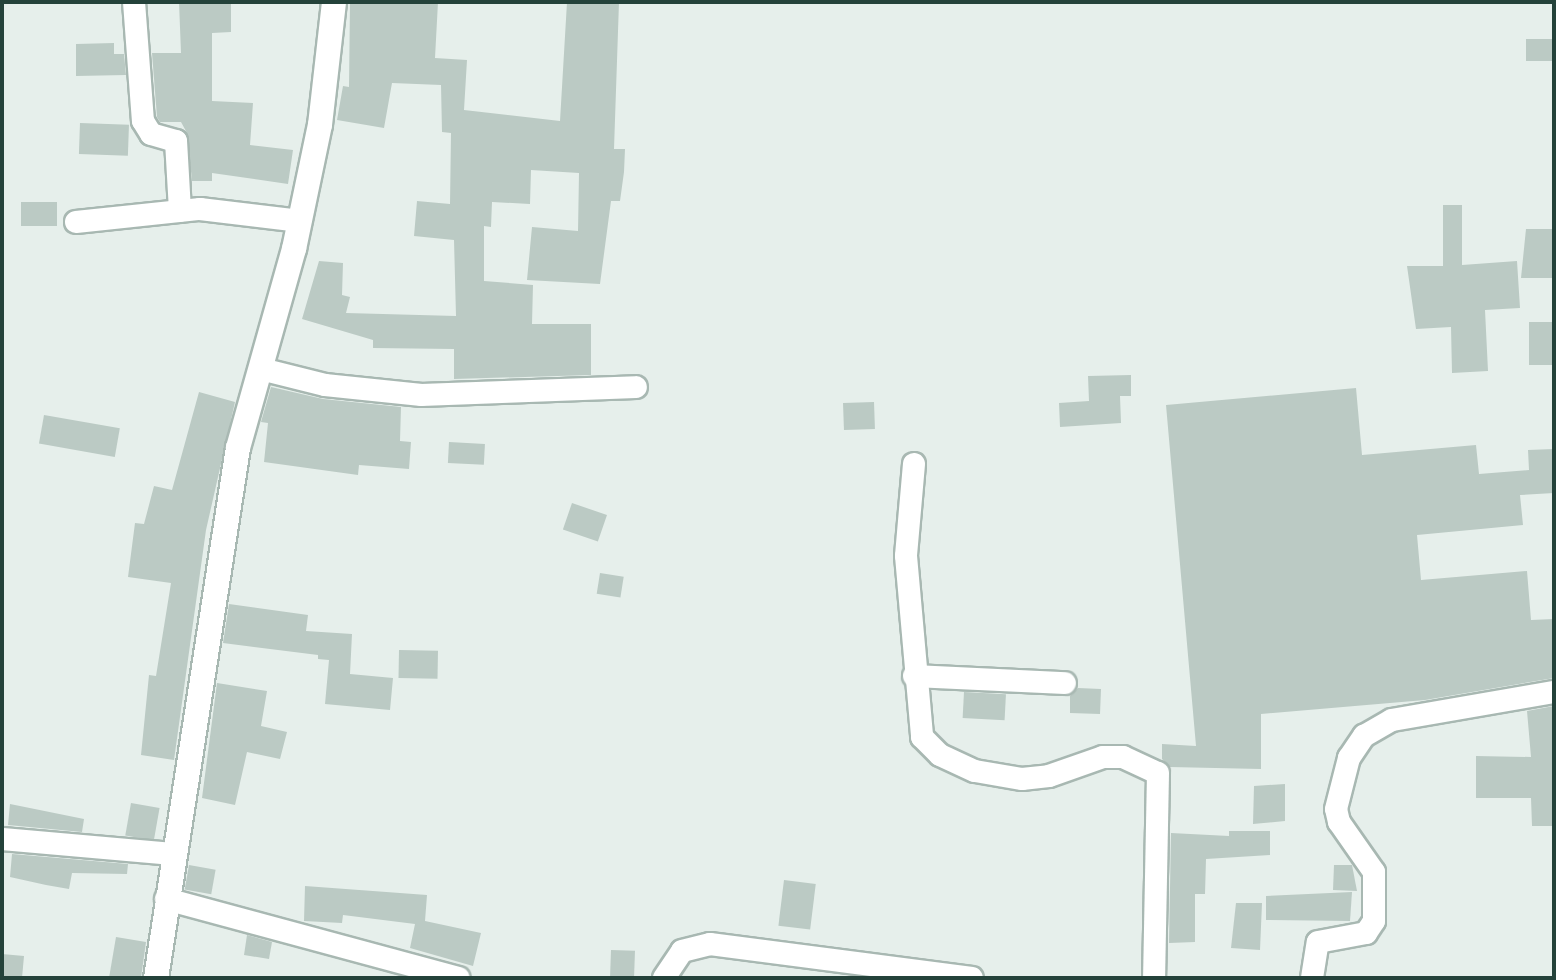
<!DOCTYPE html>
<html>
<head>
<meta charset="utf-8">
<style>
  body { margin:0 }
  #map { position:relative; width:1556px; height:980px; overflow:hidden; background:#e6efeb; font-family:Roboto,sans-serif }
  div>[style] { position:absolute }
  .building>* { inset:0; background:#bbcac4; transform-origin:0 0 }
  .roads { filter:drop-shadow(2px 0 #a8b8b2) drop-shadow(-2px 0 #a8b8b2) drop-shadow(0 2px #a8b8b2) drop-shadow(0 -2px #a8b8b2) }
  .street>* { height:22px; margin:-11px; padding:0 11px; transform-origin:11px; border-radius:11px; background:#fff }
  .secondary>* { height:24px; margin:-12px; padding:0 12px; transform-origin:12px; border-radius:12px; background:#fff }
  span { translate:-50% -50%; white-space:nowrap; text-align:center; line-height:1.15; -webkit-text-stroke:6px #f7fbf9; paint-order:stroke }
  .frame { position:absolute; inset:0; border:4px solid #24423a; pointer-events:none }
</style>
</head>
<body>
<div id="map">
  <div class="building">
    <div style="clip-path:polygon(179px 2px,231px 2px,231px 32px,212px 33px,212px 101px,253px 103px,250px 145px,293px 150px,288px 184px,212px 173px,212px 181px,192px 181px,187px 133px,181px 122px,160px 122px,157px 117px,152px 53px,181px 53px)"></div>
    <div style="clip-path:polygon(350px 2px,438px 2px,435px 58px,467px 60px,464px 110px,560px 121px,567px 2px,619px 2px,614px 149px,625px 149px,624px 172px,620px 201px,611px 201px,600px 284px,527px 280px,532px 227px,578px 231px,579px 173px,531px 170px,530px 204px,492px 202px,491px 227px,484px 226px,484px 281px,533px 285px,532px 324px,591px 324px,591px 375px,454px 379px,454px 349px,373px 348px,373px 340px,302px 319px,319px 261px,343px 263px,342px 295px,350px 297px,346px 313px,456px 316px,454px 240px,414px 236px,417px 201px,450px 204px,451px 133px,442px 132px,441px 85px,392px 83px,384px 128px,337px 120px,343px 86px,349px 87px)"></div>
    <div style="left:1554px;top:39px;width:22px;height:28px;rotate:90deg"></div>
    <div style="clip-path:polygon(114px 43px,114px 54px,124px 54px,126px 75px,76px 76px,76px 44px)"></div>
    <div style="left:80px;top:123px;width:49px;height:31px;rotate:2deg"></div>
    <div style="left:21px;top:202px;width:36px;height:24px"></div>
    <div style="clip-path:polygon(1443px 205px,1462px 205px,1462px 265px,1517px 261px,1520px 308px,1485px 310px,1488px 371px,1452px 373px,1451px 327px,1416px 329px,1407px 266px,1443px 266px)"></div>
    <div style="clip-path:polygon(1526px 229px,1554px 229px,1554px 278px,1521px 278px)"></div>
    <div style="left:1529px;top:322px;width:25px;height:43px"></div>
    <div style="clip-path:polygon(1131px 375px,1131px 396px,1120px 396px,1121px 423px,1060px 427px,1059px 403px,1089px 401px,1088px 376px)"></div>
    <div style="clip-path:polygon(271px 387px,323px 399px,401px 407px,400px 441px,411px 442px,409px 469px,359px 465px,358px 475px,264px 462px,268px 423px,261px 422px)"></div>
    <div style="clip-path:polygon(1356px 388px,1362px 455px,1476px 445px,1479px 474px,1529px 470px,1528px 450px,1554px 449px,1554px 493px,1520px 495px,1523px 525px,1417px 535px,1421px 580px,1527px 571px,1531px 620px,1554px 619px,1554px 678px,1425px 700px,1261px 714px,1261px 769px,1170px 767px,1162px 759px,1162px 744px,1196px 746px,1166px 405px)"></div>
    <div style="clip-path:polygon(199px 392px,235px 402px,206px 530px,174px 760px,141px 755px,149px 675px,156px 676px,171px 583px,128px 577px,135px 523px,144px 524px,154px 486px,172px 490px)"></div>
    <div style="left:874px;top:402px;width:27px;height:31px;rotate:88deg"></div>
    <div style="left:44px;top:415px;width:77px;height:29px;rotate:10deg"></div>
    <div style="left:449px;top:442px;width:36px;height:21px;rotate:3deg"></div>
    <div style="left:572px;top:503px;width:37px;height:28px;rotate:19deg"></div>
    <div style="left:600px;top:573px;width:24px;height:21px;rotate:9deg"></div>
    <div style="clip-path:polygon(229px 604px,308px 615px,306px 631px,352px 634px,350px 674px,393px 678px,390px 710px,325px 704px,329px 660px,318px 659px,318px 655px,223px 643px)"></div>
    <div style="left:399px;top:650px;width:39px;height:28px;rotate:1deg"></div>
    <div style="clip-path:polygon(217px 683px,267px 691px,261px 726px,287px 732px,280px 759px,247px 752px,235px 805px,202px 798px)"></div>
    <div style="clip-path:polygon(1078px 688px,1101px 689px,1100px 714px,1070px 713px,1070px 696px)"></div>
    <div style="left:964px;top:692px;width:42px;height:26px;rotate:3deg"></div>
    <div style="clip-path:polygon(1554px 706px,1554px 826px,1532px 826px,1531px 798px,1476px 798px,1476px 756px,1531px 757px,1527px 711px)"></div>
    <div style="clip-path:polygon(1285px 784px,1285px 821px,1253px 824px,1254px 786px)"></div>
    <div style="left:131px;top:803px;width:29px;height:33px;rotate:10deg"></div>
    <div style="clip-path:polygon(10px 804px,84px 819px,82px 832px,8px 825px)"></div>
    <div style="clip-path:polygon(1229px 831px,1270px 831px,1270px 855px,1206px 859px,1205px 894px,1195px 894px,1195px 942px,1169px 943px,1171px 833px,1229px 836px)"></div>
    <div style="clip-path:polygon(12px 854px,128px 864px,127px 874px,72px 873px,69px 889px,46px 885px,10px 877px)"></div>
    <div style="left:189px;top:865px;width:27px;height:25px;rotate:10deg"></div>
    <div style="clip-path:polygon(1334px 865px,1352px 865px,1357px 891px,1333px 890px)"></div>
    <div style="left:784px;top:880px;width:32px;height:46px;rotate:7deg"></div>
    <div style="clip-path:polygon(305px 886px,427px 895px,425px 921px,481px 933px,473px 966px,410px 948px,415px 924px,343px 915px,342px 923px,304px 921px)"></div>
    <div style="clip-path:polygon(1352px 892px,1350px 921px,1266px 920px,1266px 896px)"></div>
    <div style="clip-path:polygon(1236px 903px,1262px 903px,1260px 950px,1231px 948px)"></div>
    <div style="clip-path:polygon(247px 935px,272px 942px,269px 959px,244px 955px)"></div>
    <div style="clip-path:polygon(116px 937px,146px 942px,141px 978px,109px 978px)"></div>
    <div style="left:611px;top:950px;width:24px;height:28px;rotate:2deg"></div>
    <div style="clip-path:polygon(2px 954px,24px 956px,22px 978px,2px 978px)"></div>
  </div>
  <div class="roads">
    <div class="street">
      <div style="left:134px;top:2px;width:119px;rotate:85.7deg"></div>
      <div style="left:143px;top:121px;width:15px;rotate:58deg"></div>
      <div style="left:151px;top:134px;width:26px;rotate:16deg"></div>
      <div style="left:176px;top:141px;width:70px;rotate:86.7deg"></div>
      <div style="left:76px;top:222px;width:125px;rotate:-6deg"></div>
      <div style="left:200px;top:209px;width:101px;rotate:6.8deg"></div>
      <div style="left:261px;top:369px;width:66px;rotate:14deg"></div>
      <div style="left:325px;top:385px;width:97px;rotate:5.9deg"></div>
      <div style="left:421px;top:395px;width:215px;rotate:-2.1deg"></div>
      <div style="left:914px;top:464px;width:92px;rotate:95deg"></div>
      <div style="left:906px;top:556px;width:182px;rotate:84.9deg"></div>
      <div style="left:922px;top:737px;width:25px;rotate:45deg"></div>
      <div style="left:940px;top:755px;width:38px;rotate:25deg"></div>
      <div style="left:975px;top:771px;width:48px;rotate:9.7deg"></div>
      <div style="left:1022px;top:779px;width:27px;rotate:-6deg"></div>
      <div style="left:1049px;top:776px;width:57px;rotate:-19.4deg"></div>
      <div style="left:1103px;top:757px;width:20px"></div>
      <div style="left:1123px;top:757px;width:38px;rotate:25deg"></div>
      <div style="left:1158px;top:773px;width:205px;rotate:91.1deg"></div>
      <div style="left:914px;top:676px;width:151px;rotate:2.7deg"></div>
      <div style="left:2px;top:839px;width:172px;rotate:5deg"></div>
      <div style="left:166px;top:899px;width:303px;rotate:15.1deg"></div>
      <div style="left:664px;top:978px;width:32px;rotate:-56deg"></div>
      <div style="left:682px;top:951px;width:29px;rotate:-14deg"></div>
      <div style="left:710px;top:944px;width:264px;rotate:7.4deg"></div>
      <div style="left:1312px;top:978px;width:36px;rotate:-81deg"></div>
      <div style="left:1318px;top:942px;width:49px;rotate:-10.6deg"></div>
      <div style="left:1366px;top:933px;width:14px;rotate:-56deg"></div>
      <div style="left:1374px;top:921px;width:49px;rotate:-90deg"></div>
      <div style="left:1374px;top:872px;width:61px;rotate:-125deg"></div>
      <div style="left:1339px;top:822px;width:13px;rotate:-103deg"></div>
      <div style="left:1336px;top:809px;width:53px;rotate:-75.7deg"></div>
      <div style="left:1349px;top:758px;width:27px;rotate:-56deg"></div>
      <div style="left:1364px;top:736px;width:32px;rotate:-30deg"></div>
      <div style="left:1392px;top:720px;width:164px;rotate:-9.8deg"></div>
    </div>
    <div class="secondary">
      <div style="left:156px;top:978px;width:536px;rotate:-81.21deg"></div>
      <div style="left:238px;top:448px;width:207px;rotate:-74.3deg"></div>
      <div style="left:294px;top:249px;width:127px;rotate:-78.2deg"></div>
      <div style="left:320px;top:125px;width:124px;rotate:-83.5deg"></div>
    </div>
  </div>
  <div class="frame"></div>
</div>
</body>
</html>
